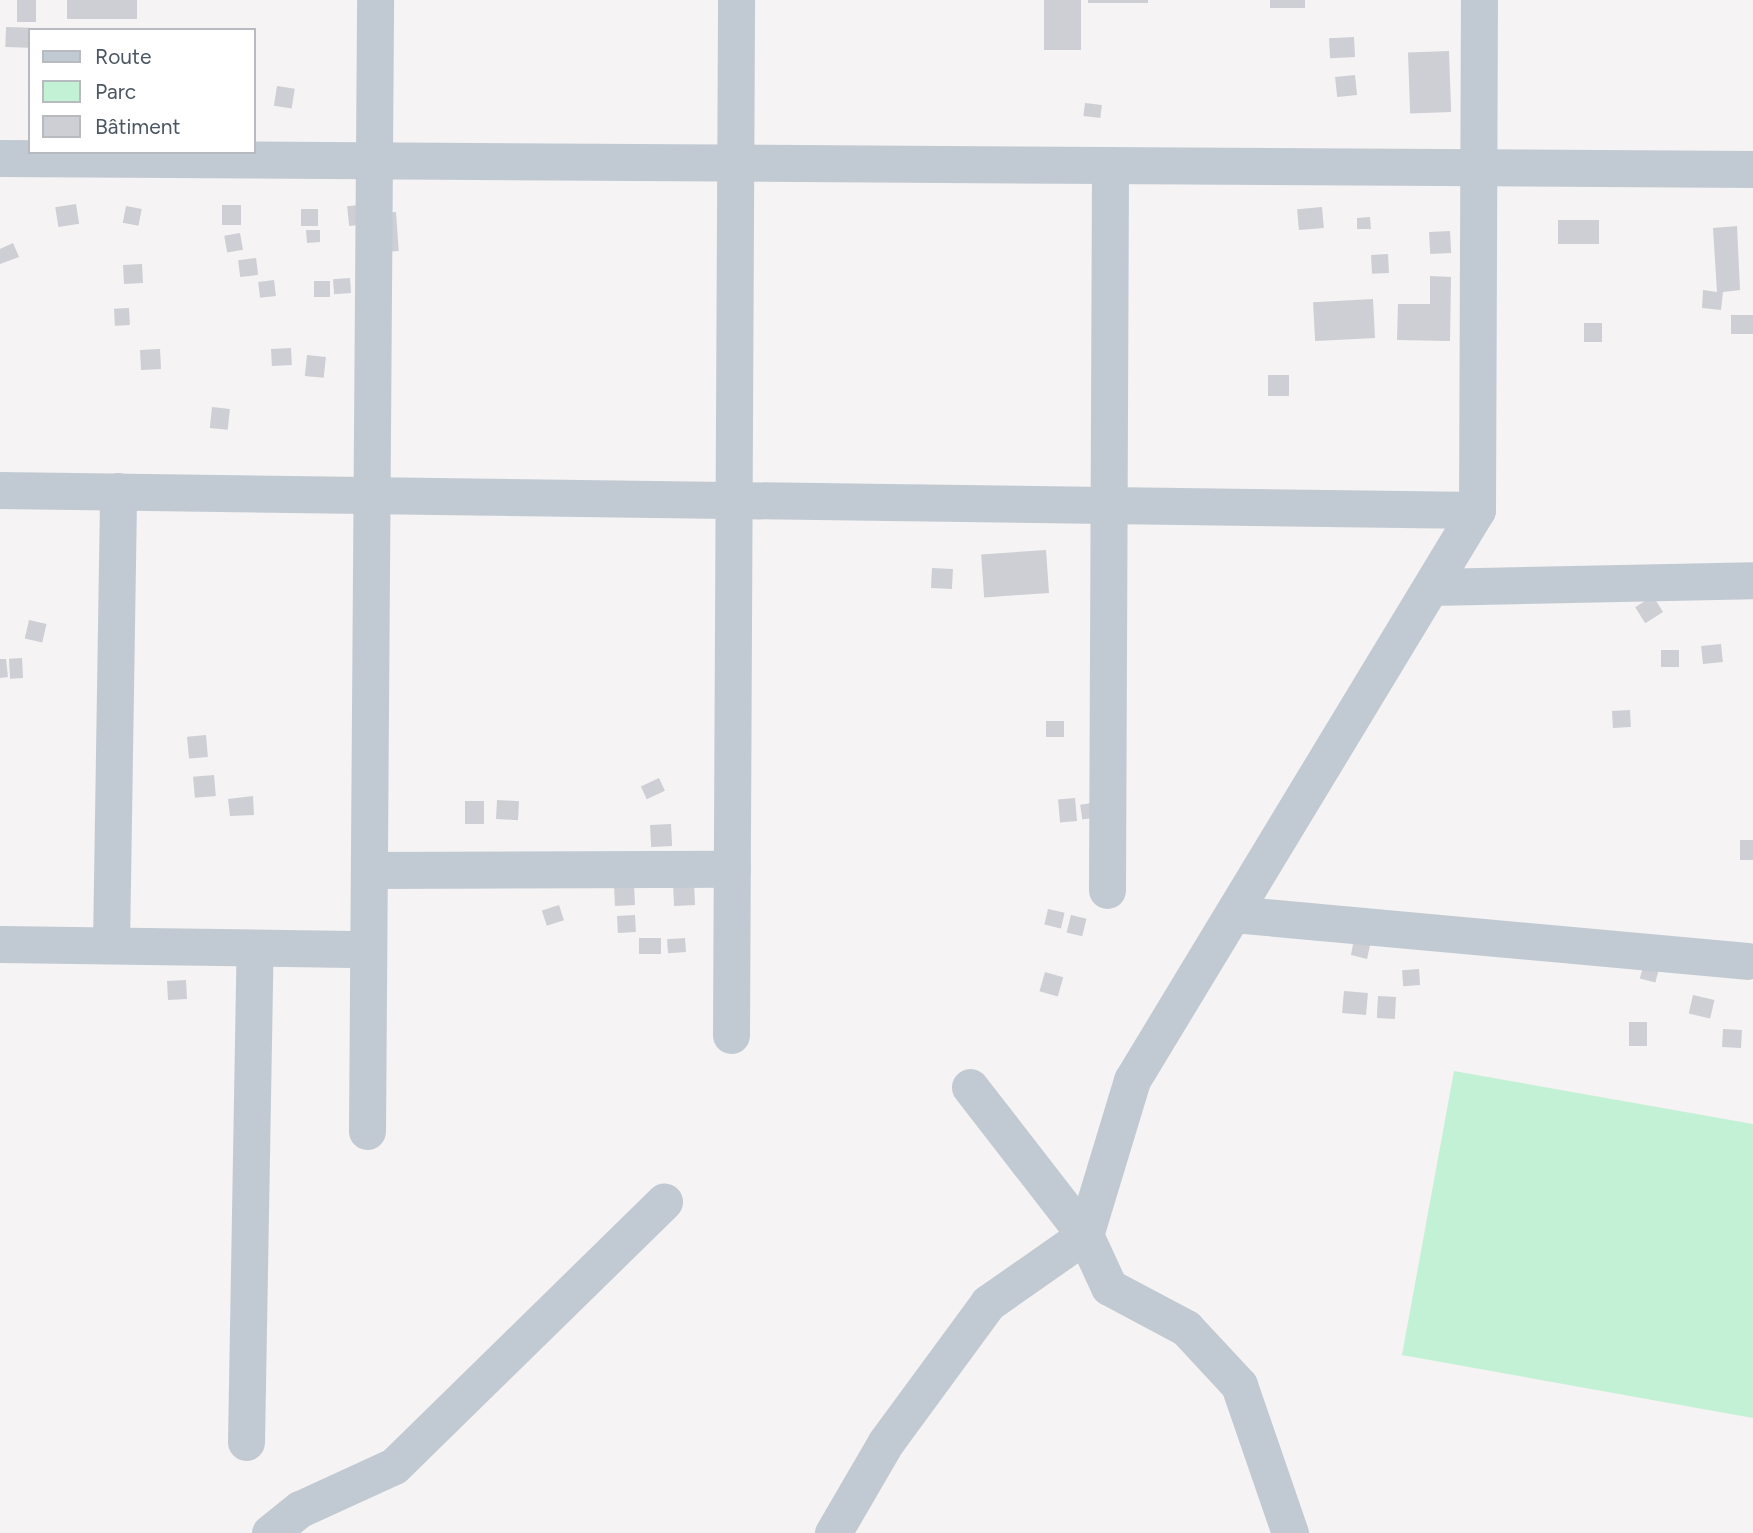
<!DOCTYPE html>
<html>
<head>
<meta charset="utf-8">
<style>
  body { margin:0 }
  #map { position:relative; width:1753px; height:1533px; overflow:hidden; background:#f5f3f3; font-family:Figtree,sans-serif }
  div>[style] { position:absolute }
  .green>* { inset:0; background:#c3f1d5 }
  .building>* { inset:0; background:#cdcfd5; transform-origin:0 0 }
  .minor>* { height:37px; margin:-18.5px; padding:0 18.5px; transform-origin:18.5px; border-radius:18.5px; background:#c1cad2 }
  span { translate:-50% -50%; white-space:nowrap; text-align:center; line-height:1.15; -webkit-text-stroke:5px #fff; paint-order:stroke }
  .legend { position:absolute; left:28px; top:28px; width:228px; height:126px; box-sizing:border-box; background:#fff; border:2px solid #b7bbc0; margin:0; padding:9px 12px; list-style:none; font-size:21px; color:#4a5661 }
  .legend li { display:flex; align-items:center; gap:14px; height:35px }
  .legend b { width:35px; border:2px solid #b7bbc0 }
</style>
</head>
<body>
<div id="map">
  <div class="green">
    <div style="clip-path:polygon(1454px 1071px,1753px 1124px,1753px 1418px,1402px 1355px)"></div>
  </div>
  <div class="building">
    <div style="left:17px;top:0;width:19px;height:22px"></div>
    <div style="left:67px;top:0;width:70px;height:19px"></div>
    <div style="left:1044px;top:0;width:37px;height:50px"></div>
    <div style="left:1088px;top:0;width:60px;height:3px"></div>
    <div style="left:1270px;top:0;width:35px;height:8px"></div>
    <div style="left:6px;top:27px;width:24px;height:20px;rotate:2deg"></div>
    <div style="left:1354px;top:37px;width:20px;height:25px;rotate:87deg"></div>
    <div style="left:1449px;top:51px;width:61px;height:41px;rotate:88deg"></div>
    <div style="left:1355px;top:75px;width:20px;height:20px;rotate:84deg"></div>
    <div style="left:277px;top:86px;width:18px;height:20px;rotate:9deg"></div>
    <div style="left:1085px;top:103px;width:17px;height:13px;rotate:7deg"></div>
    <div style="left:76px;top:204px;width:20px;height:21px;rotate:81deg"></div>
    <div style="left:368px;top:204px;width:20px;height:21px;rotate:84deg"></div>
    <div style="left:222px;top:205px;width:19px;height:20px"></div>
    <div style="left:126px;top:206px;width:16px;height:17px;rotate:11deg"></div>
    <div style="left:1322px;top:207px;width:21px;height:25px;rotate:85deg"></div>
    <div style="left:318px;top:209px;width:17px;height:17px;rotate:90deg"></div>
    <div style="left:396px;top:212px;width:39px;height:14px;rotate:86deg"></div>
    <div style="clip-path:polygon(1370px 217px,1371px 229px,1357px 229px,1357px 218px)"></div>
    <div style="left:1599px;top:220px;width:24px;height:41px;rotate:90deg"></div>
    <div style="clip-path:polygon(1737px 226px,1740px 290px,1723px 292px,1721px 310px,1702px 308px,1703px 290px,1717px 292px,1713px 228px)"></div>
    <div style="clip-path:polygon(306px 230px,320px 230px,320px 242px,307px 243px)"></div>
    <div style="left:1450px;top:231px;width:22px;height:21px;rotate:87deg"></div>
    <div style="left:240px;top:233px;width:17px;height:16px;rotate:80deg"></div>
    <div style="clip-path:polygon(13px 243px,19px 257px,0 264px,0 249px)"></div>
    <div style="left:1388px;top:254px;width:19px;height:17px;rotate:87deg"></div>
    <div style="left:256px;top:258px;width:17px;height:18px;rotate:83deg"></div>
    <div style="left:142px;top:264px;width:19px;height:19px;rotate:87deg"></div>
    <div style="clip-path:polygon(1430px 276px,1451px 277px,1450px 341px,1397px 340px,1398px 304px,1430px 304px)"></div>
    <div style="left:350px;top:278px;width:15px;height:17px;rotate:86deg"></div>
    <div style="left:274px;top:280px;width:16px;height:16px;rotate:83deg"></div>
    <div style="left:314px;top:281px;width:16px;height:16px"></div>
    <div style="left:1373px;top:299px;width:39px;height:60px;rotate:87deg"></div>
    <div style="left:129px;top:308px;width:17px;height:15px;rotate:87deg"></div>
    <div style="left:1753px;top:315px;width:19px;height:22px;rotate:90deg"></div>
    <div style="left:1584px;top:323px;width:18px;height:19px"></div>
    <div style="left:291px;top:348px;width:17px;height:20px;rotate:87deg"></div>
    <div style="left:160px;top:349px;width:20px;height:20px;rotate:87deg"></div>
    <div style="left:307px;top:355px;width:19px;height:21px;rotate:6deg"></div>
    <div style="left:1268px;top:375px;width:21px;height:21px"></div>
    <div style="left:212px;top:407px;width:18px;height:21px;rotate:6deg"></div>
    <div style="left:1046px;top:550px;width:43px;height:65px;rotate:86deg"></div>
    <div style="left:932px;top:568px;width:21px;height:20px;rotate:3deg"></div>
    <div style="left:1653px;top:596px;width:19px;height:21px;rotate:58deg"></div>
    <div style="left:29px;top:620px;width:18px;height:19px;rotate:13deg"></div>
    <div style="left:1721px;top:644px;width:18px;height:20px;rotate:84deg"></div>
    <div style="left:1679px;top:650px;width:17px;height:18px;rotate:90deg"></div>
    <div style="left:22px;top:658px;width:20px;height:13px;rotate:87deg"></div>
    <div style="clip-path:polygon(0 659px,6px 659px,8px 677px,0 678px)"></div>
    <div style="left:1630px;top:710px;width:17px;height:18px;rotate:87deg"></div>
    <div style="left:1064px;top:721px;width:16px;height:18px;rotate:90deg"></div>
    <div style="left:206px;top:735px;width:22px;height:19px;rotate:85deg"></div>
    <div style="left:214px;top:775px;width:21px;height:21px;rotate:85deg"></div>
    <div style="left:659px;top:778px;width:14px;height:20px;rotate:65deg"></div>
    <div style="clip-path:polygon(253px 796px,254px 815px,230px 816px,228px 799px)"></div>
    <div style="left:1075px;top:798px;width:23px;height:17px;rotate:85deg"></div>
    <div style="left:497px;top:800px;width:22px;height:19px;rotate:3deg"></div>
    <div style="left:465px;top:801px;width:19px;height:23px"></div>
    <div style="left:1099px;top:802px;width:15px;height:19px;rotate:82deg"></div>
    <div style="left:671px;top:824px;width:22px;height:21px;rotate:87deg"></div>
    <div style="left:1740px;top:840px;width:13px;height:20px"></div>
    <div style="left:694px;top:884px;width:21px;height:21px;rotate:87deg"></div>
    <div style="left:634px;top:885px;width:20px;height:20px;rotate:87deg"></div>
    <div style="left:559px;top:905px;width:16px;height:18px;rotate:72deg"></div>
    <div style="left:1048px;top:909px;width:17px;height:16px;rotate:13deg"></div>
    <div style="left:635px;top:915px;width:17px;height:18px;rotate:87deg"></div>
    <div style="left:1071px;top:915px;width:16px;height:18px;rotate:14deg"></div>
    <div style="left:639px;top:938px;width:22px;height:16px"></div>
    <div style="left:685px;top:938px;width:14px;height:18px;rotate:86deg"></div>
    <div style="clip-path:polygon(1354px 939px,1371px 941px,1367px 959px,1351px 955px)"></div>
    <div style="left:1644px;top:963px;width:16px;height:16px;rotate:15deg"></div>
    <div style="left:1419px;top:969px;width:16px;height:17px;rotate:86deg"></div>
    <div style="left:1045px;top:972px;width:19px;height:20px;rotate:16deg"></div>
    <div style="left:186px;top:980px;width:19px;height:19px;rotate:87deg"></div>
    <div style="left:1344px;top:991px;width:24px;height:22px;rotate:5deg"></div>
    <div style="left:1693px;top:995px;width:22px;height:19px;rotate:13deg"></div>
    <div style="left:1378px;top:996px;width:18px;height:22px;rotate:3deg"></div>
    <div style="left:1629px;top:1022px;width:18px;height:24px"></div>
    <div style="left:1723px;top:1029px;width:19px;height:18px;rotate:3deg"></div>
  </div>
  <div class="minor">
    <div style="left:0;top:158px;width:1753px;rotate:0.36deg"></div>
    <div style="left:0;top:490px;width:1477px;rotate:0.78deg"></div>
    <div style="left:1431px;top:587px;width:322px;rotate:-1.2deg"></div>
    <div style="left:369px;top:870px;width:363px;rotate:-0.2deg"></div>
    <div style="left:1107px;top:890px;width:725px;rotate:-89.76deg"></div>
    <div style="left:1233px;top:914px;width:516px;rotate:5.22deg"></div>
    <div style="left:0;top:944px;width:368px;rotate:0.8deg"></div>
    <div style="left:111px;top:945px;width:454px;rotate:-89.1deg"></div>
    <div style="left:731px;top:1035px;width:1035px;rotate:-89.72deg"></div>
    <div style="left:970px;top:1087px;width:187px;rotate:52.2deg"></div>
    <div style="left:1085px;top:1235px;width:57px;rotate:65.2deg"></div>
    <div style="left:1109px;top:1287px;width:87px;rotate:28deg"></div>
    <div style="left:1186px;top:1328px;width:78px;rotate:47.1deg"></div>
    <div style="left:1239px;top:1385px;width:157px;rotate:71deg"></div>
    <div style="left:367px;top:1131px;width:1131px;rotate:-89.59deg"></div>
    <div style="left:246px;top:1442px;width:494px;rotate:-89deg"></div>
    <div style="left:270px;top:1533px;width:38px;rotate:-39deg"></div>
    <div style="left:300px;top:1509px;width:103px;rotate:-24.6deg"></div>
    <div style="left:394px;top:1466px;width:378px;rotate:-44.4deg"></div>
    <div style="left:833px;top:1533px;width:105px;rotate:-59.8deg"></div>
    <div style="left:886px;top:1442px;width:172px;rotate:-53.7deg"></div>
    <div style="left:988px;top:1303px;width:118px;rotate:-35deg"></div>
    <div style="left:1085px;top:1235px;width:162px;rotate:-73.1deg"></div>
    <div style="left:1132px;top:1080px;width:666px;rotate:-58.82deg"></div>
    <div style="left:1477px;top:510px;width:510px;rotate:-89.78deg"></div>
  </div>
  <ul class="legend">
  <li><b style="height:9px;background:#c1cad2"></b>Route</li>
  <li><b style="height:19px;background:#c3f1d5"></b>Parc</li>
  <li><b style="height:19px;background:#cdcfd5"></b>Bâtiment</li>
  </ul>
</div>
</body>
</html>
